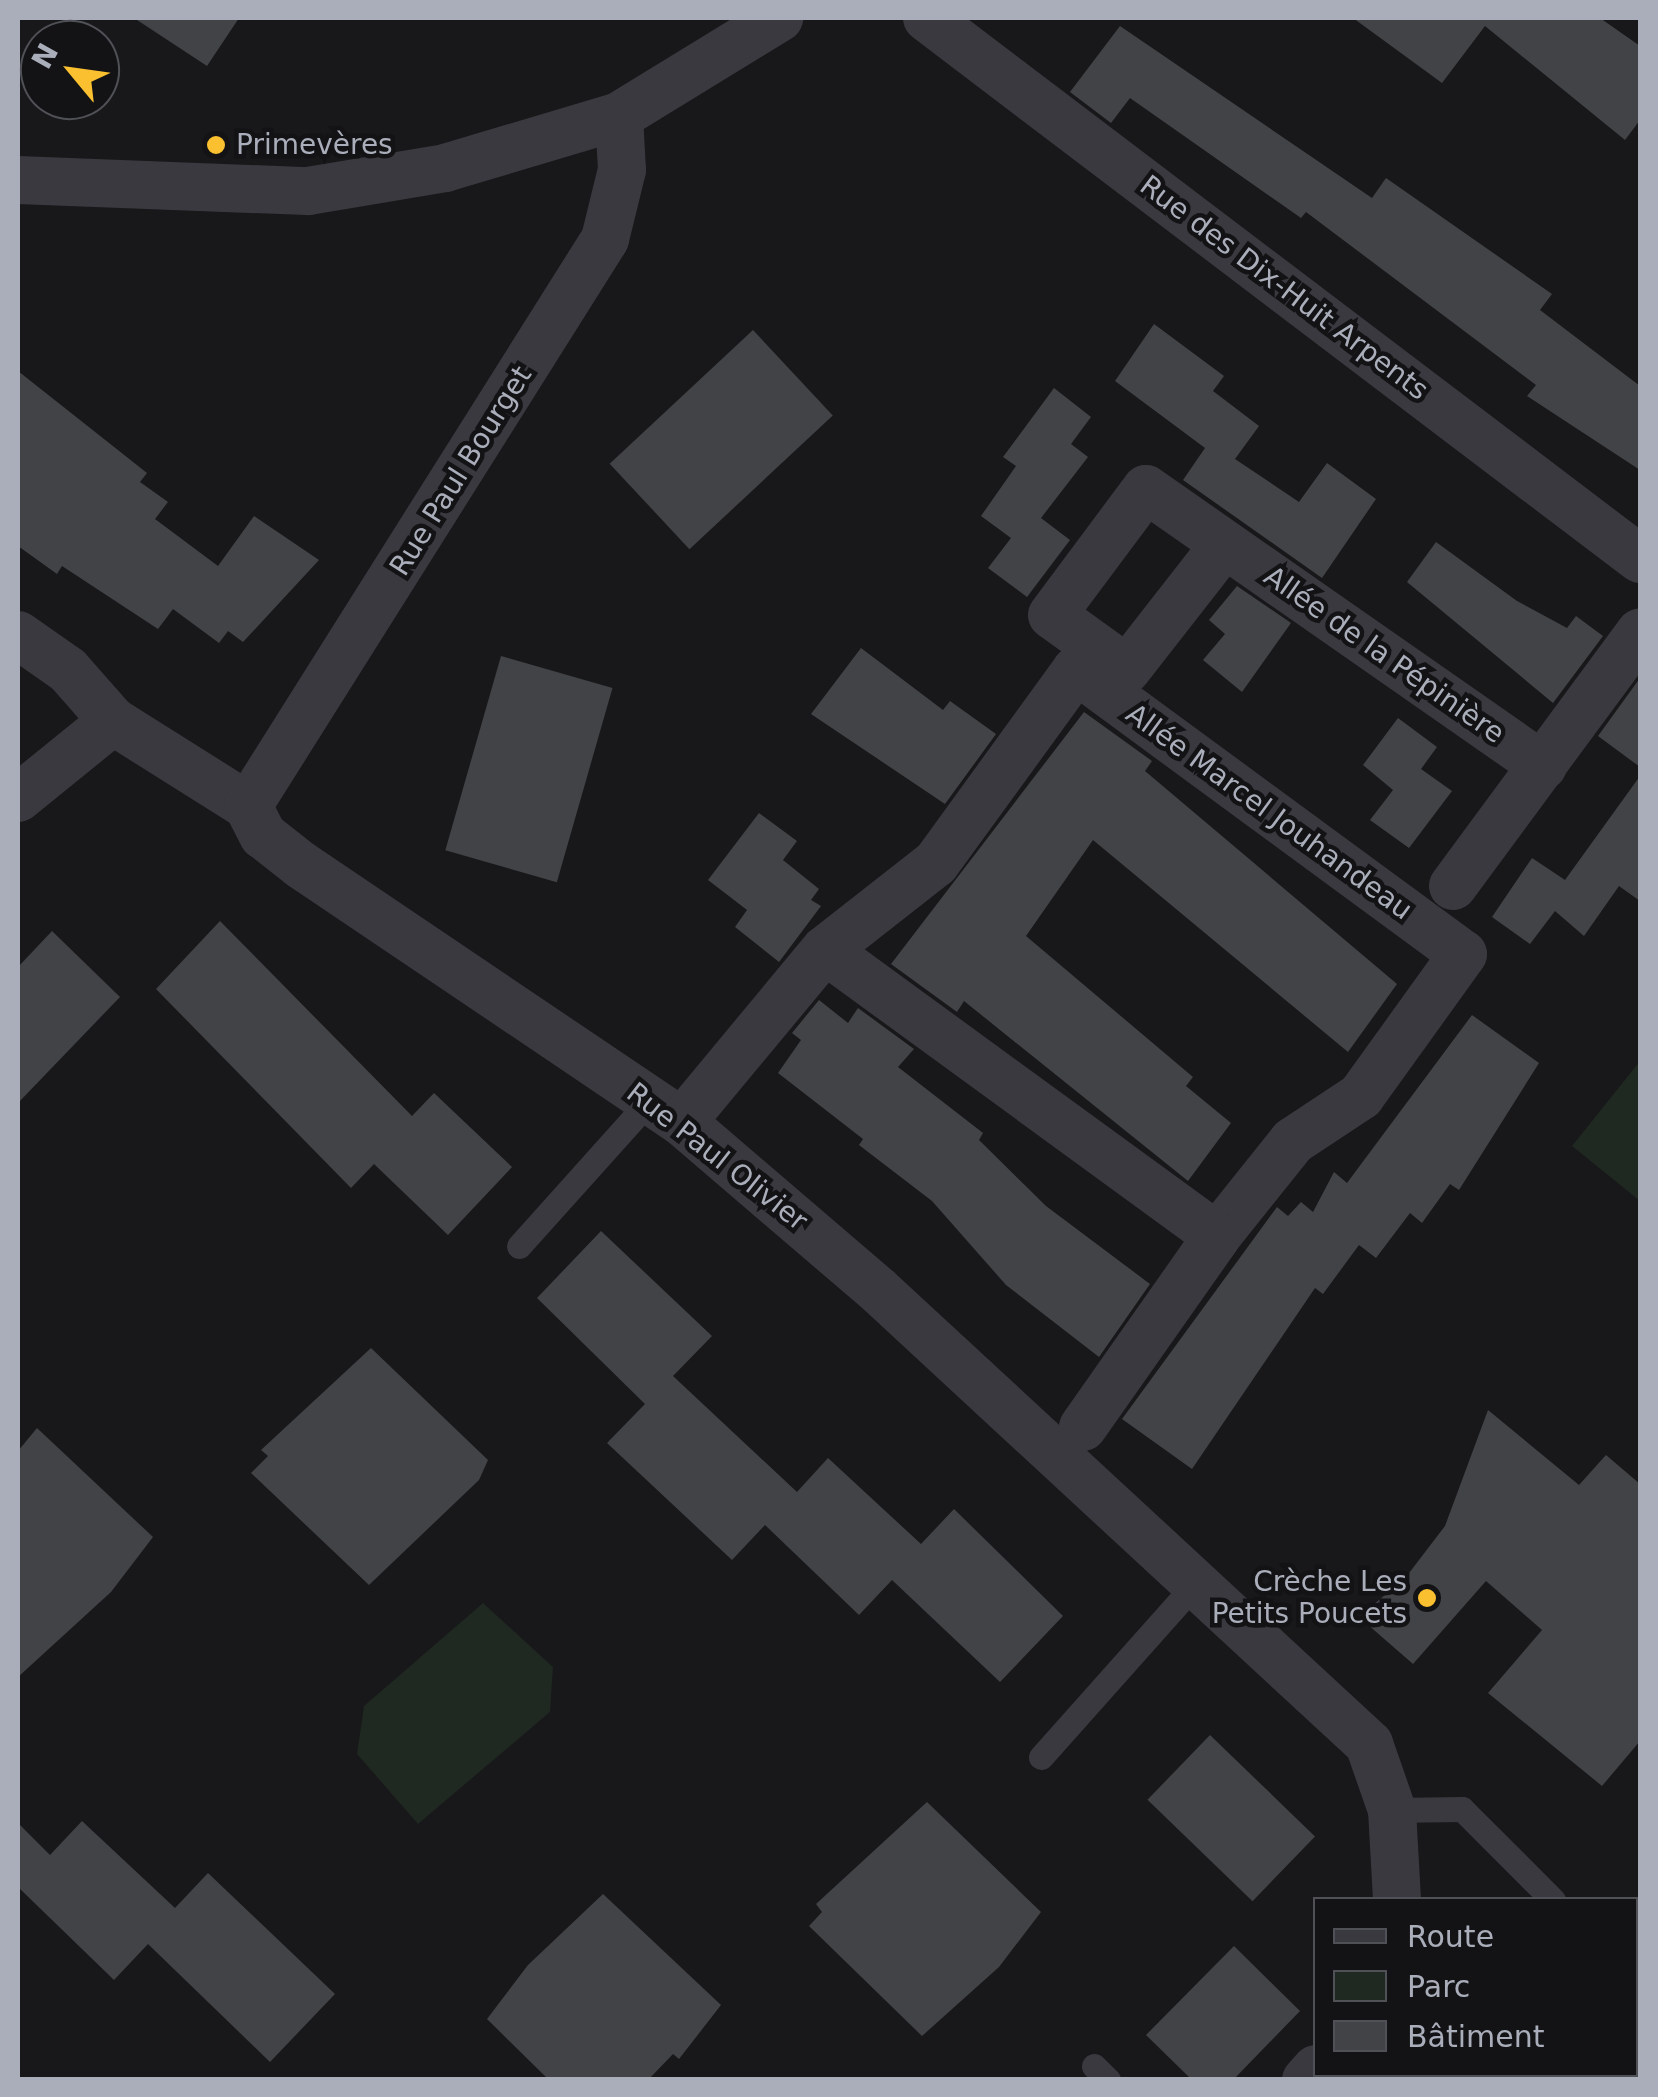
<!DOCTYPE html>
<html>
<head>
<meta charset="utf-8">
<style>
  body { margin:0 }
  #map { position:relative; width:1658px; height:2097px; overflow:hidden; background:#18181a; font-family:"DejaVu Sans",sans-serif }
  div>[style] { position:absolute }
  .green>* { inset:0; background:#1f2821 }
  .building>* { inset:0; background:#424347; transform-origin:0 0 }
  .lane>* { height:25px; margin:-12.5px; padding:0 12.5px; transform-origin:12.5px; border-radius:12.5px; background:#39393f }
  .street>* { height:48px; margin:-24px; padding:0 24px; transform-origin:24px; border-radius:24px; background:#39393f }
  .dots>* { width:28px; height:28px; translate:-50% -50%; box-sizing:border-box; border:5px solid #131315; border-radius:50% }
  span { translate:-50% -50%; white-space:nowrap; text-align:center; line-height:1.15; -webkit-text-stroke:9px #131315; paint-order:stroke }
  .poi-label { font-size:28px; color:#aaaeba }
  .left { translate:0 -50%; text-align:left }
  .right { translate:-100% -50%; text-align:right }
  .street-label { font-size:28px; color:#aaaeba }
  .frame { position:absolute; inset:0; border:20px solid #aaaeba; pointer-events:none }
  .legend { position:absolute; left:1313px; top:1897px; width:325px; height:180px; box-sizing:border-box; background:#131315; border:2px solid #4f5157; margin:0; padding:12px 18px; list-style:none; font-size:30px; color:#aaaeba }
  .legend li { display:flex; align-items:center; gap:20px; height:50px }
  .legend b { width:50px; border:2px solid #4f5157 }
  .north { position:absolute; left:20px; top:20px; width:100px; height:100px; box-sizing:border-box; background:#131315; border:2px solid #4f5157; border-radius:50%; rotate:299deg; font-size:28px; font-weight:700; line-height:40px; text-align:center; color:#aaaeba }
  .north::after { content:''; display:block; margin:auto; width:35px; height:45px; background:#fac030; clip-path:polygon(50% 0,100% 100%,50% 72%,0 100%) }
</style>
</head>
<body>
<div id="map">
  <div class="green">
    <div style="clip-path:polygon(1640px 1061px,1640px 1201px,1572px 1146px)"></div>
    <div style="clip-path:polygon(483px 1603px,553px 1667px,550px 1712px,418px 1824px,357px 1754px,364px 1706px)"></div>
  </div>
  <div class="building">
    <div style="clip-path:polygon(134px 18px,239px 18px,207px 66px)"></div>
    <div style="clip-path:polygon(1353px 18px,1600px 18px,1640px 46px,1640px 120px,1625px 140px,1485px 26px,1442px 83px)"></div>
    <div style="clip-path:polygon(1120px 26px,1372px 198px,1386px 178px,1552px 294px,1540px 310px,1640px 386px,1640px 470px,1527px 396px,1536px 385px,1306px 212px,1301px 218px,1130px 98px,1111px 123px,1070px 92px)"></div>
    <div style="clip-path:polygon(1154px 324px,1224px 376px,1213px 391px,1259px 426px,1235px 459px,1299px 502px,1327px 463px,1376px 499px,1322px 578px,1183px 480px,1205px 448px,1115px 381px)"></div>
    <div style="left:753px;top:330px;width:117px;height:196px;rotate:47deg"></div>
    <div style="clip-path:polygon(18px 371px,147px 473px,140px 482px,168px 502px,155px 519px,218px 566px,254px 516px,319px 560px,243px 642px,228px 631px,219px 643px,173px 609px,158px 629px,62px 566px,57px 574px,18px 546px)"></div>
    <div style="clip-path:polygon(1054px 388px,1091px 417px,1071px 444px,1088px 457px,1041px 518px,1070px 540px,1027px 597px,988px 568px,1011px 538px,981px 516px,1016px 466px,1003px 457px)"></div>
    <div style="clip-path:polygon(1436px 542px,1517px 601px,1567px 628px,1576px 616px,1603px 636px,1553px 703px,1407px 582px)"></div>
    <div style="clip-path:polygon(1237px 586px,1291px 623px,1242px 692px,1203px 660px,1225px 634px,1209px 620px)"></div>
    <div style="clip-path:polygon(861px 648px,943px 710px,950px 701px,996px 734px,945px 804px,811px 714px)"></div>
    <div style="left:501px;top:656px;width:116px;height:202px;rotate:16deg"></div>
    <div style="clip-path:polygon(1640px 678px,1640px 767px,1598px 736px)"></div>
    <div style="clip-path:polygon(1084px 712px,1152px 761px,1145px 771px,1397px 984px,1348px 1052px,1093px 840px,1026px 936px,1193px 1077px,1186px 1086px,1231px 1123px,1188px 1181px,964px 1001px,957px 1012px,891px 964px)"></div>
    <div style="clip-path:polygon(1398px 718px,1437px 747px,1421px 769px,1452px 791px,1409px 848px,1370px 820px,1393px 790px,1363px 765px)"></div>
    <div style="clip-path:polygon(1640px 776px,1640px 901px,1619px 886px,1584px 936px,1555px 911px,1530px 944px,1492px 917px,1532px 858px,1565px 880px)"></div>
    <div style="clip-path:polygon(759px 813px,797px 841px,783px 860px,819px 889px,811px 900px,821px 906px,779px 962px,735px 927px,747px 910px,708px 880px)"></div>
    <div style="clip-path:polygon(220px 921px,412px 1116px,434px 1093px,512px 1167px,448px 1235px,374px 1164px,351px 1188px,156px 989px)"></div>
    <div style="clip-path:polygon(52px 931px,120px 997px,18px 1103px,18px 967px)"></div>
    <div style="clip-path:polygon(819px 1000px,848px 1023px,858px 1008px,914px 1049px,898px 1067px,983px 1133px,979px 1140px,1046px 1206px,1150px 1284px,1099px 1357px,1006px 1285px,932px 1201px,859px 1145px,863px 1139px,778px 1073px,801px 1040px,792px 1033px)"></div>
    <div style="clip-path:polygon(1472px 1015px,1539px 1063px,1459px 1190px,1450px 1184px,1422px 1223px,1410px 1213px,1376px 1258px,1359px 1245px,1323px 1294px,1315px 1288px,1192px 1469px,1122px 1419px,1277px 1207px,1288px 1216px,1301px 1202px,1313px 1212px,1334px 1172px,1347px 1183px)"></div>
    <div style="clip-path:polygon(601px 1231px,712px 1336px,673px 1376px,797px 1492px,828px 1458px,921px 1544px,954px 1509px,1063px 1616px,1000px 1682px,892px 1580px,859px 1615px,765px 1525px,732px 1560px,607px 1443px,645px 1404px,537px 1298px)"></div>
    <div style="clip-path:polygon(371px 1348px,488px 1460px,479px 1480px,369px 1585px,251px 1473px,268px 1456px,261px 1450px)"></div>
    <div style="clip-path:polygon(1488px 1410px,1579px 1485px,1606px 1455px,1640px 1484px,1640px 1741px,1602px 1786px,1488px 1693px,1542px 1630px,1486px 1581px,1413px 1664px,1359px 1617px,1406px 1577px,1445px 1526px)"></div>
    <div style="clip-path:polygon(37px 1428px,153px 1537px,111px 1592px,18px 1677px,18px 1451px)"></div>
    <div style="left:1210px;top:1735px;width:146px;height:90px;rotate:44deg"></div>
    <div style="clip-path:polygon(927px 1802px,1041px 1912px,999px 1967px,922px 2036px,809px 1926px,822px 1912px,816px 1904px)"></div>
    <div style="clip-path:polygon(82px 1821px,175px 1908px,208px 1873px,335px 1994px,270px 2062px,148px 1944px,114px 1980px,18px 1887px,18px 1823px,50px 1855px)"></div>
    <div style="clip-path:polygon(603px 1894px,721px 2005px,679px 2059px,673px 2054px,648px 2080px,549px 2080px,487px 2019px,528px 1965px)"></div>
    <div style="clip-path:polygon(1234px 1946px,1300px 2011px,1233px 2080px,1192px 2080px,1146px 2035px)"></div>
  </div>
  <div class="lane">
    <div style="left:519px;top:1246px;width:196px;rotate:-48.1deg"></div>
    <div style="left:1041px;top:1757px;width:233px;rotate:-48.3deg"></div>
    <div style="left:1392px;top:1810px;width:70px;rotate:-0.8deg"></div>
    <div style="left:1462px;top:1809px;width:129px;rotate:45deg"></div>
    <div style="left:1636px;top:1975px;width:4px;rotate:-14deg"></div>
    <div style="left:1094px;top:2066px;width:20px;rotate:45deg"></div>
  </div>
  <div class="street">
    <div style="left:927px;top:18px;width:895px;rotate:37.19deg"></div>
    <div style="left:18px;top:180px;width:290px;rotate:2.2deg"></div>
    <div style="left:308px;top:191px;width:139px;rotate:-9.5deg"></div>
    <div style="left:445px;top:168px;width:182px;rotate:-16.6deg"></div>
    <div style="left:619px;top:116px;width:188px;rotate:-31.5deg"></div>
    <div style="left:1224px;top:545px;width:157px;rotate:128deg"></div>
    <div style="left:1127px;top:669px;width:92px;rotate:-144.2deg"></div>
    <div style="left:1052px;top:615px;width:157px;rotate:-53.3deg"></div>
    <div style="left:1146px;top:489px;width:484px;rotate:34.9deg"></div>
    <div style="left:18px;top:635px;width:61px;rotate:35deg"></div>
    <div style="left:68px;top:670px;width:68px;rotate:48.6deg"></div>
    <div style="left:113px;top:721px;width:160px;rotate:32.2deg"></div>
    <div style="left:248px;top:806px;width:33px;rotate:63deg"></div>
    <div style="left:263px;top:835px;width:48px;rotate:38.3deg"></div>
    <div style="left:301px;top:865px;width:460px;rotate:34deg"></div>
    <div style="left:682px;top:1122px;width:258px;rotate:40.6deg"></div>
    <div style="left:878px;top:1290px;width:669px;rotate:42.76deg"></div>
    <div style="left:1369px;top:1744px;width:70px;rotate:70.8deg"></div>
    <div style="left:1392px;top:1810px;width:90px;rotate:86.8deg"></div>
    <div style="left:18px;top:798px;width:122px;rotate:-39deg"></div>
    <div style="left:248px;top:806px;width:670px;rotate:-57.8deg"></div>
    <div style="left:605px;top:239px;width:71px;rotate:-76.2deg"></div>
    <div style="left:622px;top:170px;width:54px;rotate:-93.2deg"></div>
    <div style="left:1453px;top:886px;width:315px;rotate:-53.6deg"></div>
    <div style="left:682px;top:1122px;width:224px;rotate:-50.3deg"></div>
    <div style="left:825px;top:950px;width:141px;rotate:-38.1deg"></div>
    <div style="left:936px;top:863px;width:238px;rotate:-54deg"></div>
    <div style="left:1076px;top:670px;width:480px;rotate:36.3deg"></div>
    <div style="left:1463px;top:954px;width:175px;rotate:125.7deg"></div>
    <div style="left:1361px;top:1096px;width:82px;rotate:146.5deg"></div>
    <div style="left:1293px;top:1141px;width:122px;rotate:128.7deg"></div>
    <div style="left:1217px;top:1236px;width:485px;rotate:-143.9deg"></div>
    <div style="left:1083px;top:1427px;width:233px;rotate:-54.9deg"></div>
    <div style="left:1306px;top:2080px;width:15px;rotate:-48deg"></div>
  </div>
  <div class="dots">
    <div style="left:216px;top:145px;background:#fac030"></div>
    <div style="left:1427px;top:1598px;background:#fac030"></div>
  </div>
  <div class="poi-label">
    <span class="left" style="left:236px;top:145px">Primevères</span>
    <span class="right" style="left:1407px;top:1598px">Crèche Les<br>Petits Poucets</span>
  </div>
  <div class="street-label">
    <span style="left:1284px;top:288px;rotate:37deg">Rue des Dix-Huit Arpents</span>
    <span style="left:461px;top:471px;rotate:-58deg">Rue Paul Bourget</span>
    <span style="left:1384px;top:655px;rotate:35deg">Allée de la Pépinière</span>
    <span style="left:1269px;top:812px;rotate:36deg">Allée Marcel Jouhandeau</span>
    <span style="left:717px;top:1157px;rotate:38deg">Rue Paul Olivier</span>
  </div>
  <div class="frame"></div>
  <ul class="legend">
  <li><b style="height:12px;background:#39393f"></b>Route</li>
  <li><b style="height:28px;background:#1f2821"></b>Parc</li>
  <li><b style="height:28px;background:#424347"></b>Bâtiment</li>
  </ul>
  <div class="north">N</div>
</div>
</body>
</html>
